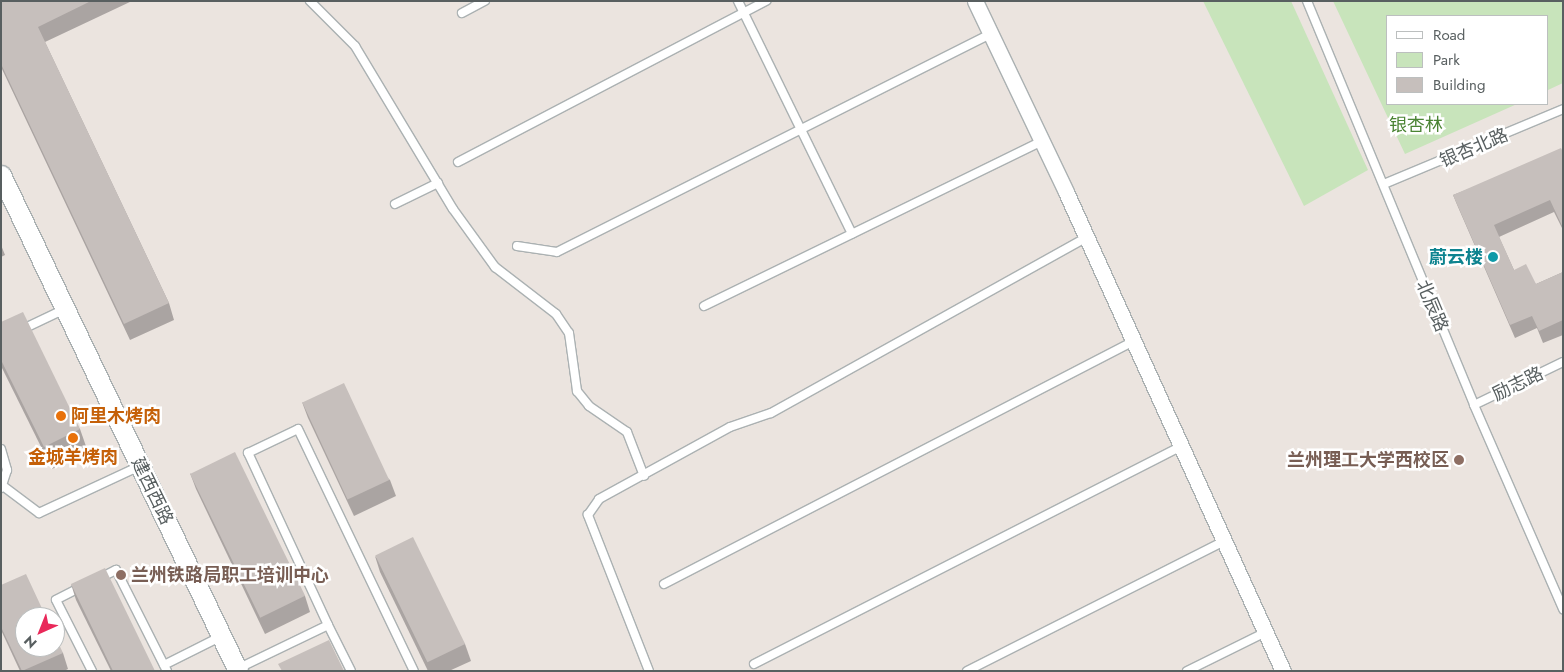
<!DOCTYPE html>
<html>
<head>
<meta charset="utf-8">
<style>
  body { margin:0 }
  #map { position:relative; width:1564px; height:672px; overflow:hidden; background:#ebe4df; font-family:Jost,"Noto Sans SC",sans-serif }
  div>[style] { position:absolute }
  .green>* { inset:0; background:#c8e4bb }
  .roads { filter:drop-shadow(1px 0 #abb1b2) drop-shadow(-1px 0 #abb1b2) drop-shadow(0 1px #abb1b2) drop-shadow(0 -1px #abb1b2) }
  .service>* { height:8px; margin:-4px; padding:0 4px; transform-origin:4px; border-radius:4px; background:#fff }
  .minor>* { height:15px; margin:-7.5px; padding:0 7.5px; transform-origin:7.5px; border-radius:7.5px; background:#fff }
  .tertiary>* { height:19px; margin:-9.5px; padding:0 9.5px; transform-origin:9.5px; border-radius:9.5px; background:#fff }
  .wall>* { inset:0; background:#aaa4a2 }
  .building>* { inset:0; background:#c6bfbc; transform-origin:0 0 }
  .dots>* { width:14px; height:14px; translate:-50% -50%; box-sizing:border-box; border:2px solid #fff; border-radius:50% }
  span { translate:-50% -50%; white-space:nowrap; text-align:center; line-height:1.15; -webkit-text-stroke:5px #fff; paint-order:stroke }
  .park-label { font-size:18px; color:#4b8434 }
  .street-label { font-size:18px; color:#585f60 }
  .culture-label { font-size:18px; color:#0d838f; font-weight:700 }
  .right { translate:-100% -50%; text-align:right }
  .food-label { font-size:18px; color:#c56008; font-weight:700 }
  .left { translate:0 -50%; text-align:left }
  .education-label { font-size:18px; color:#785e54; font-weight:700 }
  .frame { position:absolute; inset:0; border:2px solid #585f60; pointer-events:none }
  .legend { position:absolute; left:1386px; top:15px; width:162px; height:90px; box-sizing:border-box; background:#fff; border:1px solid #bcbfbf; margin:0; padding:6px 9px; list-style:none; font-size:15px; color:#585f60 }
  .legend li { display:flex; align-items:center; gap:10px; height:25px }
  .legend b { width:25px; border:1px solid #bcbfbf }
  .north { position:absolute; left:15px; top:607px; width:50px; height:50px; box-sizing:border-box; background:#fff; border:1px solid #bcbfbf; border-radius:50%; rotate:224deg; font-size:14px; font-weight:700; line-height:20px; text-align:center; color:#585f60 }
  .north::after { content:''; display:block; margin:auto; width:18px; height:22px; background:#e92859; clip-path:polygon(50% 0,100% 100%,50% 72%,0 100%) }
</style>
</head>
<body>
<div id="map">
  <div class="green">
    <div style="clip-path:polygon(1203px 1px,1291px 1px,1368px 170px,1304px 206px)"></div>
    <div style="clip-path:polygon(1333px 1px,1563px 1px,1563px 83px,1548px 90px,1548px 16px,1388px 16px,1388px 104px,1517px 104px,1405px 154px)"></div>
  </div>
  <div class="roads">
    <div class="service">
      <div style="left:310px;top:1px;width:64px;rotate:45deg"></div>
      <div style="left:355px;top:46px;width:190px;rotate:59deg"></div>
      <div style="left:453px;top:209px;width:72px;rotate:54.1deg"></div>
      <div style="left:495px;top:267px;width:77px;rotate:37.6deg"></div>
      <div style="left:556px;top:314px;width:23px;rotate:56deg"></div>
      <div style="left:569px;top:333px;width:59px;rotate:82.1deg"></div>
      <div style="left:577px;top:391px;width:19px;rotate:51deg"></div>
      <div style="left:589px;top:406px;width:46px;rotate:34.4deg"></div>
      <div style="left:627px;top:432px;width:47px;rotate:68.9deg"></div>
      <div style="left:738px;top:1px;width:259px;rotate:63.9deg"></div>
      <div style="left:1307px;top:1px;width:437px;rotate:67.5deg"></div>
      <div style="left:1474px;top:405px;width:223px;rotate:66.4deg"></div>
      <div style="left:462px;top:13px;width:26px;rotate:-28deg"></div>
      <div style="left:458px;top:162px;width:348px;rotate:-27.6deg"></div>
      <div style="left:1384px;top:184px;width:194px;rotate:-22.7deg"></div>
      <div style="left:395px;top:204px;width:48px;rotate:-26deg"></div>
      <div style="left:517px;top:246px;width:40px;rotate:8.5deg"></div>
      <div style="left:557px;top:252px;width:486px;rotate:-26.7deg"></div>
      <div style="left:704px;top:306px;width:376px;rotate:-26deg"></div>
      <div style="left:21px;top:330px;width:49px;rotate:-25.5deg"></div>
      <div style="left:1474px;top:405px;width:99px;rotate:-25.8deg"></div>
      <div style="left:1px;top:449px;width:22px;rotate:74deg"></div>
      <div style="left:7px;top:470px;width:19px;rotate:108deg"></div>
      <div style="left:3px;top:486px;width:45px;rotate:36.9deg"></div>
      <div style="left:39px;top:513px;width:111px;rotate:-25deg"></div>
      <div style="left:100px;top:578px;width:18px;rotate:-27deg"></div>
      <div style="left:116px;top:570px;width:113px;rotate:63.2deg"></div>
      <div style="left:664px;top:584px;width:529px;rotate:-27.34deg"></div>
      <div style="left:81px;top:587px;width:28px;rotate:153deg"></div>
      <div style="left:56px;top:600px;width:80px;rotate:63.1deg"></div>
      <div style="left:328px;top:625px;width:190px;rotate:-114.9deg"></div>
      <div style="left:248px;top:453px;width:55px;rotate:-25.6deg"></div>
      <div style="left:298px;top:429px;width:268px;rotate:64.4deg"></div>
      <div style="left:754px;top:664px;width:479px;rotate:-27deg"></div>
      <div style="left:164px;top:665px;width:65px;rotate:-26.6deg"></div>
      <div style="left:237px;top:669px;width:101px;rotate:-25.8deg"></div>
      <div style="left:328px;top:625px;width:51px;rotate:63.4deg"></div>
      <div style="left:649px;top:671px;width:168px;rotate:-111.4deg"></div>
      <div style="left:588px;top:515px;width:19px;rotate:-55deg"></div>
      <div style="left:599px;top:499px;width:149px;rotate:-28.8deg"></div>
      <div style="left:730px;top:427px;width:43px;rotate:-18.9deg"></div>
      <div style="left:771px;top:413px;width:362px;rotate:-29.1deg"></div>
      <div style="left:967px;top:671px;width:288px;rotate:-26.8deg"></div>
      <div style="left:1187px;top:671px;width:88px;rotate:-26.3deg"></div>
    </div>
    <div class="minor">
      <div style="left:975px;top:1px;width:212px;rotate:64.5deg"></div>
      <div style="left:1066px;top:192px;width:526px;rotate:65.63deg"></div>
    </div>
    <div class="tertiary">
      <div style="left:1px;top:175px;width:550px;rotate:64.46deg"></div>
    </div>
  </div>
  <div class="wall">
    <div style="clip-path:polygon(1px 1px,132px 1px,45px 42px,169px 303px,174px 320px,130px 340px,1px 67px)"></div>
    <div style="clip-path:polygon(1563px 152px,1563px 230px,1554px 212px,1499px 237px,1514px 270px,1536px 284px,1563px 272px,1563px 335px,1543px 343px,1537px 328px,1515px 338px,1458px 207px,1453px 195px)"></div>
    <div style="clip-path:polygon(1px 245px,5px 255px,1px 257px)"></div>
    <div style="clip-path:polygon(1px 322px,80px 429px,88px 452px,52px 469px,1px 366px)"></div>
    <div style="clip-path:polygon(302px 402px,390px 480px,396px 496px,354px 516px,308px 418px)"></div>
    <div style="clip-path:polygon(190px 473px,305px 596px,310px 612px,265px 634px,196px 489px)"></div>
    <div style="clip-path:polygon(375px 556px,465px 644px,471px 661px,449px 671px,428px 671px,380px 572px)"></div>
    <div style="clip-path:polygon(71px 584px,155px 671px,111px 671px,76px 600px)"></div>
    <div style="clip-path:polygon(1px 585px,63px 653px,68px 669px,64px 671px,20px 671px,1px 630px)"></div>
  </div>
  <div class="building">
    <div style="clip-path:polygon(1px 1px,91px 1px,38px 27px,169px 303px,124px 324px,1px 64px)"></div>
    <div style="clip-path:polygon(1561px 148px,1563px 152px,1563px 228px,1550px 200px,1494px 225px,1514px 270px,1526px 264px,1536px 284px,1563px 272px,1563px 320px,1539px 331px,1532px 316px,1510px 325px,1453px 195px)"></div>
    <div style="clip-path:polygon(23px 312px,80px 429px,44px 447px,1px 360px,1px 322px)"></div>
    <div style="left:344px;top:383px;width:107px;height:46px;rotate:65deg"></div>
    <div style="left:235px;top:452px;width:160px;height:50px;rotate:64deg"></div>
    <div style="left:413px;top:537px;width:119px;height:42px;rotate:64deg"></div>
    <div style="clip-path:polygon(105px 568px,155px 671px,113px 671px,71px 584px)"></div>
    <div style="clip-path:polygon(26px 574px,46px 617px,25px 617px,25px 647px,55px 647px,55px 636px,63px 653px,22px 671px,1px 627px,1px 585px)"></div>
    <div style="clip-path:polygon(329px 640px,344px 671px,282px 671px,278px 664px)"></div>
  </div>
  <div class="dots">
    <div style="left:1493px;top:257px;background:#0f9aa8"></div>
    <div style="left:61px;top:416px;background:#e8710a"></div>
    <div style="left:73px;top:438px;background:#e8710a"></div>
    <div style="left:1459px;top:460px;background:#8d6e63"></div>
    <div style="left:121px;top:575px;background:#8d6e63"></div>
  </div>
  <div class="park-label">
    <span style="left:1416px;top:125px">银杏林</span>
  </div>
  <div class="street-label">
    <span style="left:1474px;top:148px;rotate:-23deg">银杏北路</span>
    <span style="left:1432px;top:306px;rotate:67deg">北辰路</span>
    <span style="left:1518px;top:384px;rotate:-26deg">励志路</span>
    <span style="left:152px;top:491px;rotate:64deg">建西西路</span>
  </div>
  <div class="culture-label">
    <span class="right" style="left:1483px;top:257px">蔚云楼</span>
  </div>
  <div class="food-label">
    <span class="left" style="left:71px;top:416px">阿里木烤肉</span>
    <span style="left:73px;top:457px">金城羊烤肉</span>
  </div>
  <div class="education-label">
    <span class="right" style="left:1449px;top:460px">兰州理工大学西校区</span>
    <span class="left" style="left:131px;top:575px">兰州铁路局职工培训中心</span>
  </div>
  <div class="frame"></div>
  <ul class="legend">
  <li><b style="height:6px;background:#fff"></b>Road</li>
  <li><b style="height:14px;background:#c8e4bb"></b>Park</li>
  <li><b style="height:14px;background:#c6bfbc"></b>Building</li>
  </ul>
  <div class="north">N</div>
</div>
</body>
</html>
